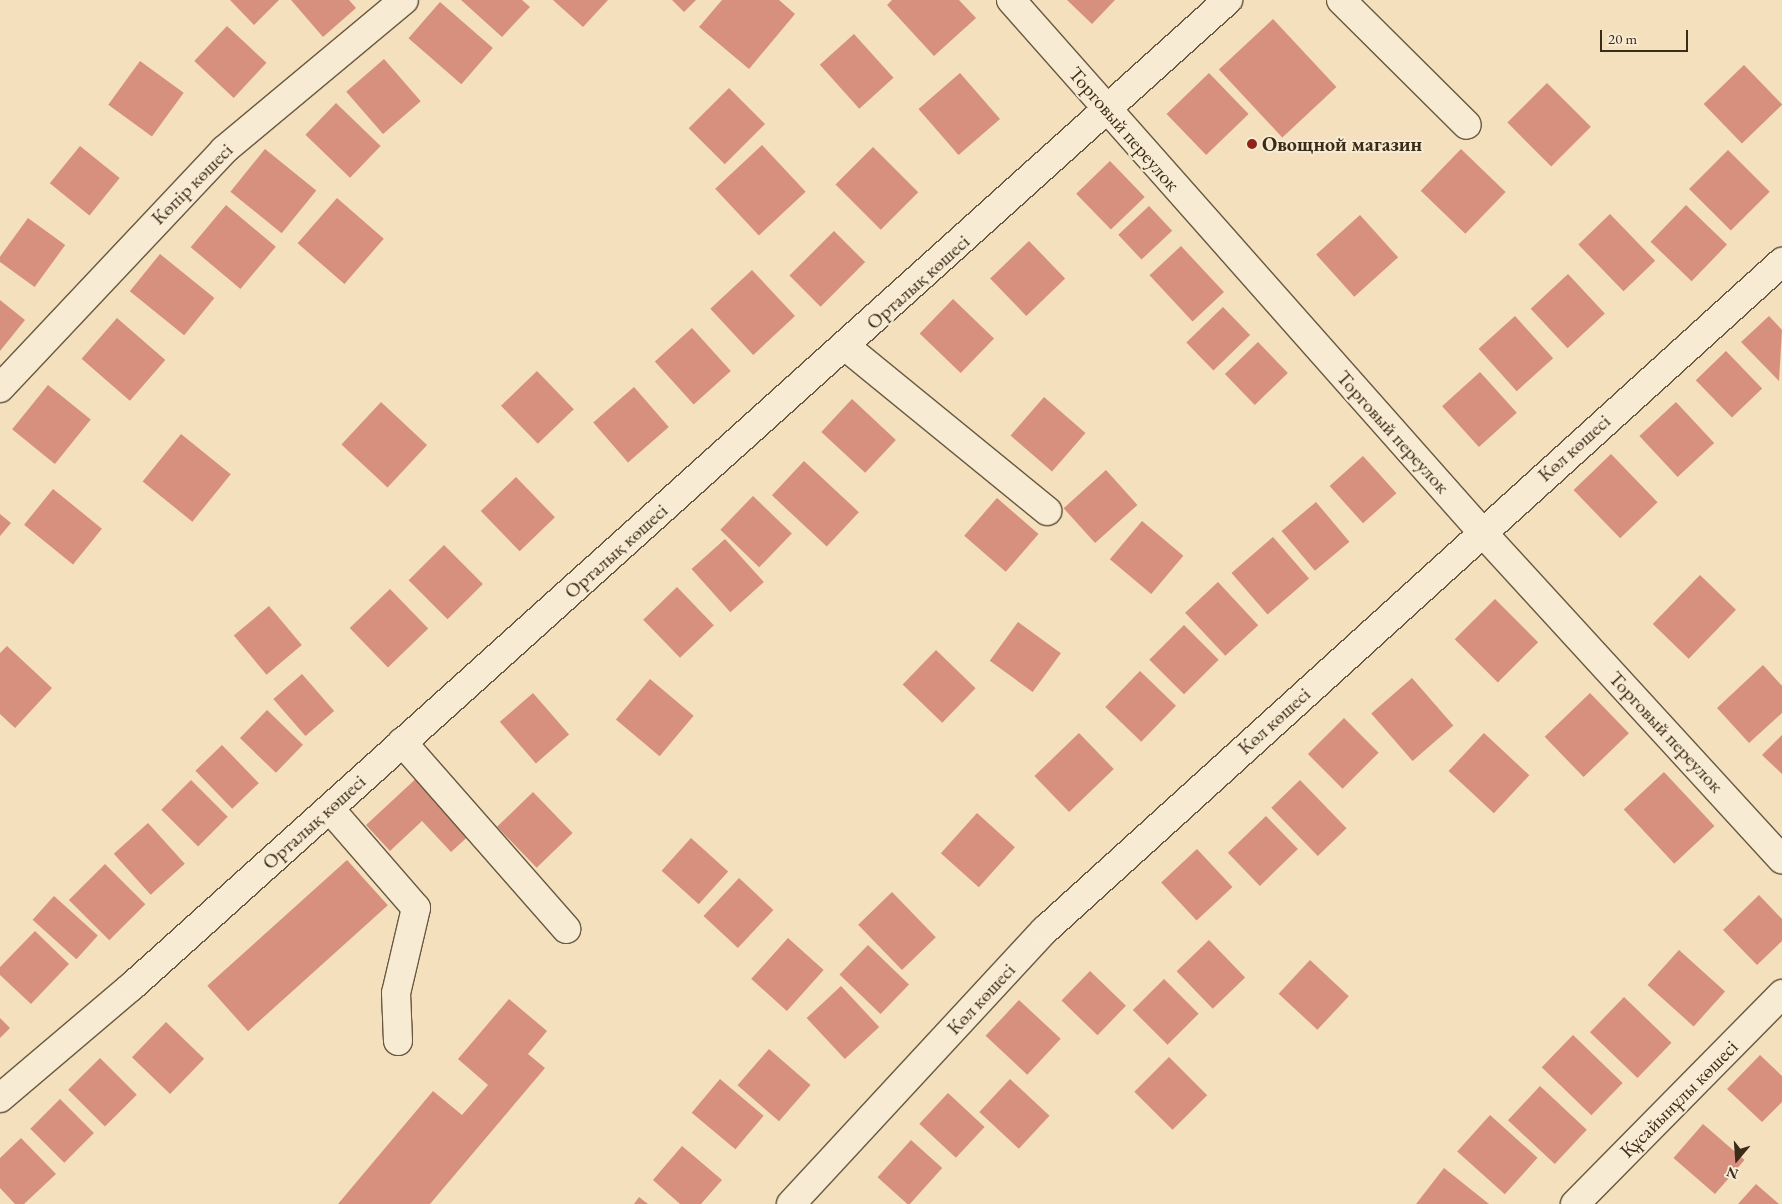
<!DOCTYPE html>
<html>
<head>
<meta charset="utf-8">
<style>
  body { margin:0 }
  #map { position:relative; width:1782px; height:1204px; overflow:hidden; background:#f4e0bc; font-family:"EB Garamond",serif }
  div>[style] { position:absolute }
  .building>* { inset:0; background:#d6907d; transform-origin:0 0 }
  .roads { filter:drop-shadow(1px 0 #695942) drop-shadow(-1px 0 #695942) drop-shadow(0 1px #695942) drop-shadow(0 -1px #695942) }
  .minor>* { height:28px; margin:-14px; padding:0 14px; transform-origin:14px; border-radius:14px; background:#f8ebd3 }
  .dots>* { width:14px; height:14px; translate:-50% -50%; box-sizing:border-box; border:2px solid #f8ebd3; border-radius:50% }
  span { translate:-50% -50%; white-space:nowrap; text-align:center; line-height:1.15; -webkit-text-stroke:4px #f8ebd3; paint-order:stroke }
  .street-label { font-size:20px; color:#3b2c19 }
  .poi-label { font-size:20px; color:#3b2c19; font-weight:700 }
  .left { translate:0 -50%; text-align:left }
  .north { position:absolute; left:1712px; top:1134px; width:50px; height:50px; -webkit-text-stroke:4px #f8ebd3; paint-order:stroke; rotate:198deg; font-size:14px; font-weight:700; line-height:20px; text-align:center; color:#3b2c19 }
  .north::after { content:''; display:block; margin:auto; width:18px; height:22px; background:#3b2c19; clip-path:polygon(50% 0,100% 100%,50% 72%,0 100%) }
  .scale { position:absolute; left:1600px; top:30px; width:88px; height:22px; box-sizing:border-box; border:2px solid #3b2c19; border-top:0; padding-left:6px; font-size:15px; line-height:18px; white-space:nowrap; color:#3b2c19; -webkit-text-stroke:4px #f8ebd3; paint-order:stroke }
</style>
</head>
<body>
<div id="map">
  <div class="building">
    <div style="clip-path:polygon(230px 0,279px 0,254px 25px)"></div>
    <div style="clip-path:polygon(291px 0,349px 0,356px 8px,323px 37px)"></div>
    <div style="clip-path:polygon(461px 0,522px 0,530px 7px,502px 37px)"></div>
    <div style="clip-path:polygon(553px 0,608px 0,583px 27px)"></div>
    <div style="clip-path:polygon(672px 0,696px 0,684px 12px)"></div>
    <div style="clip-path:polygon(722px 0,779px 0,795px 14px,749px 69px,699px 27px)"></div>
    <div style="clip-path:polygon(892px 0,959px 0,976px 18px,934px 56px,887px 5px)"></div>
    <div style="clip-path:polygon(1067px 0,1115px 0,1092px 24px)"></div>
    <div style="left:440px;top:2px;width:70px;height:48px;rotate:41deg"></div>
    <div style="left:1273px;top:19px;width:93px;height:74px;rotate:47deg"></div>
    <div style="left:227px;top:26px;width:54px;height:48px;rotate:43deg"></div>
    <div style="left:854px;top:34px;width:59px;height:46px;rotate:48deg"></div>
    <div style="left:384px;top:59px;width:56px;height:50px;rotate:49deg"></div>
    <div style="left:140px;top:61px;width:54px;height:54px;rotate:36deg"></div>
    <div style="left:1744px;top:65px;width:55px;height:56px;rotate:46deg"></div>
    <div style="left:960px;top:73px;width:61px;height:55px;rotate:49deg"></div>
    <div style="left:1209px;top:73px;width:57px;height:59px;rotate:46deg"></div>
    <div style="left:1547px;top:83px;width:62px;height:56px;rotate:45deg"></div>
    <div style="left:729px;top:88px;width:51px;height:57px;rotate:45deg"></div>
    <div style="left:336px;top:103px;width:62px;height:44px;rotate:44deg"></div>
    <div style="left:762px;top:145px;width:64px;height:64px;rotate:47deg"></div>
    <div style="left:80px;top:146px;width:51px;height:48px;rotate:39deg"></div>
    <div style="left:873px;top:147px;width:64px;height:53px;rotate:45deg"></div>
    <div style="left:265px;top:149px;width:66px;height:55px;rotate:39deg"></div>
    <div style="left:1461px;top:149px;width:62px;height:58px;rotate:44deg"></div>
    <div style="left:1728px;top:150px;width:59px;height:55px;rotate:45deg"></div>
    <div style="left:1110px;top:161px;width:50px;height:47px;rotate:46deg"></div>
    <div style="left:337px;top:198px;width:62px;height:60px;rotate:41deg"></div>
    <div style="left:226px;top:205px;width:65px;height:55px;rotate:40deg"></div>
    <div style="left:1686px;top:205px;width:57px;height:51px;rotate:44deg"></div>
    <div style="left:1149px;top:206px;width:34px;height:42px;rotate:47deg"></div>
    <div style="left:1610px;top:214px;width:65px;height:44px;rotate:46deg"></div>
    <div style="left:1360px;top:215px;width:57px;height:59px;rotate:48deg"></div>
    <div style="left:28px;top:218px;width:46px;height:52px;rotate:36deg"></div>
    <div style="left:834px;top:231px;width:44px;height:63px;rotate:45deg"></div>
    <div style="left:1029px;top:241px;width:52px;height:54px;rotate:46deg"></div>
    <div style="left:1181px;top:246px;width:63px;height:43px;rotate:47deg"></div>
    <div style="left:160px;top:254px;width:70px;height:48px;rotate:39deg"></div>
    <div style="left:752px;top:270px;width:63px;height:57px;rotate:47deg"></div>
    <div style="left:1568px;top:274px;width:54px;height:51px;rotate:47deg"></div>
    <div style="left:953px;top:299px;width:57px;height:48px;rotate:44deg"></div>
    <div style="clip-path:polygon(0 300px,25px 320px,0 351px)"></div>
    <div style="left:1223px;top:307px;width:39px;height:51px;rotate:46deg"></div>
    <div style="left:1515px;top:316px;width:57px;height:49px;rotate:48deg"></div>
    <div style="clip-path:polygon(1769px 316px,1782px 330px,1779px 381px,1741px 342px)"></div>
    <div style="left:117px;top:318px;width:64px;height:54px;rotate:41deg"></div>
    <div style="left:692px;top:328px;width:58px;height:50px;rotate:48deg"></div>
    <div style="left:1258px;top:342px;width:43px;height:46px;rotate:46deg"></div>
    <div style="left:1726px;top:351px;width:52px;height:42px;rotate:46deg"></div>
    <div style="left:537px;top:371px;width:53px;height:50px;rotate:46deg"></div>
    <div style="left:1480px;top:372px;width:55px;height:51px;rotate:48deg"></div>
    <div style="left:48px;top:385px;width:55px;height:57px;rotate:39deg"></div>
    <div style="left:634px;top:387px;width:53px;height:54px;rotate:49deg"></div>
    <div style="left:1044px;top:397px;width:55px;height:51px;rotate:41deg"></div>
    <div style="left:852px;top:399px;width:60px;height:45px;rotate:43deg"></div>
    <div style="left:381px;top:402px;width:63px;height:58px;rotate:43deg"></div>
    <div style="left:1676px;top:402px;width:56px;height:50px;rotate:47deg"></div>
    <div style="left:181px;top:434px;width:64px;height:61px;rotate:39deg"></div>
    <div style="left:1611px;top:454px;width:67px;height:52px;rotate:46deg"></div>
    <div style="left:1363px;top:456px;width:50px;height:45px;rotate:48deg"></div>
    <div style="left:804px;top:461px;width:75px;height:47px;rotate:43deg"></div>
    <div style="left:1106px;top:470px;width:47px;height:57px;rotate:48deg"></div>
    <div style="left:516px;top:477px;width:56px;height:49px;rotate:46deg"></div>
    <div style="left:53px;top:489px;width:63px;height:46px;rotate:39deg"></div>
    <div style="left:753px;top:496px;width:54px;height:47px;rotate:44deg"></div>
    <div style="left:997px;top:498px;width:55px;height:50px;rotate:41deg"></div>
    <div style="left:1316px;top:502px;width:52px;height:45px;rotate:50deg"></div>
    <div style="clip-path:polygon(0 514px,11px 523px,0 536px)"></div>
    <div style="left:1142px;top:521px;width:54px;height:50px;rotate:40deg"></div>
    <div style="left:1273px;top:537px;width:55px;height:55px;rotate:49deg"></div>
    <div style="left:725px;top:539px;width:58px;height:45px;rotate:48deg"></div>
    <div style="left:444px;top:545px;width:55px;height:50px;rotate:45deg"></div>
    <div style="left:1700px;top:575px;width:50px;height:68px;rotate:44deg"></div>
    <div style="left:1218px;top:582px;width:59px;height:45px;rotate:47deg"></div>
    <div style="left:677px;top:587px;width:53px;height:47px;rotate:46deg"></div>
    <div style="left:390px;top:589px;width:55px;height:56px;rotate:46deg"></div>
    <div style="left:1495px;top:599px;width:61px;height:57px;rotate:45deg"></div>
    <div style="left:269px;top:606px;width:51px;height:46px;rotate:50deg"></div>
    <div style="left:1018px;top:622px;width:53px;height:48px;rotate:36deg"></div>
    <div style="left:1184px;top:625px;width:49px;height:49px;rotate:45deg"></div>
    <div style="clip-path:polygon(7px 646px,52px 688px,15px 728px,0 714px,0 653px)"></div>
    <div style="left:936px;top:650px;width:55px;height:48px;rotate:44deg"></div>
    <div style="clip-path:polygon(1763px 665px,1782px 686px,1782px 713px,1749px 743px,1717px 708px)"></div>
    <div style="left:1140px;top:671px;width:50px;height:50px;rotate:44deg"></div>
    <div style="left:302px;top:674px;width:49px;height:38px;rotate:49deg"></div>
    <div style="left:1412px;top:678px;width:63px;height:54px;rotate:49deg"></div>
    <div style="left:650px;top:679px;width:57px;height:53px;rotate:40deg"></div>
    <div style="left:533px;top:693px;width:55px;height:44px;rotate:49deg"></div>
    <div style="left:1590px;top:693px;width:56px;height:63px;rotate:46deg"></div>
    <div style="left:267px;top:710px;width:50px;height:39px;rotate:44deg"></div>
    <div style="left:1344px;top:718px;width:49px;height:51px;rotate:45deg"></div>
    <div style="left:1079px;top:733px;width:50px;height:62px;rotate:46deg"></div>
    <div style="left:1484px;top:733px;width:62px;height:52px;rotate:43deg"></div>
    <div style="clip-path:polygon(1782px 735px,1782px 774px,1762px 755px)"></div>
    <div style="left:222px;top:745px;width:53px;height:37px;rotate:46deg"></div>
    <div style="left:1664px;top:772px;width:74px;height:55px;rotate:47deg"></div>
    <div style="clip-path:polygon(421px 774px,474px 831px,451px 852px,422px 821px,390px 851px,366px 825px)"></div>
    <div style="left:191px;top:780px;width:52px;height:42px;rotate:45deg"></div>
    <div style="left:1300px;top:780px;width:67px;height:40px;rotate:46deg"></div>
    <div style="left:533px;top:792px;width:57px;height:50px;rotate:46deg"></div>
    <div style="left:977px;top:813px;width:51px;height:54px;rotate:42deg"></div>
    <div style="left:1266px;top:816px;width:46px;height:53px;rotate:46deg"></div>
    <div style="left:148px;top:823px;width:55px;height:46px;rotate:48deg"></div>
    <div style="left:691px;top:838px;width:50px;height:44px;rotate:42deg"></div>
    <div style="left:1197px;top:849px;width:52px;height:49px;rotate:47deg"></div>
    <div style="left:347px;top:860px;width:61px;height:188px;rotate:48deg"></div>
    <div style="left:105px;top:864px;width:57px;height:51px;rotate:45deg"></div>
    <div style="left:739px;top:878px;width:47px;height:52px;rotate:43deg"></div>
    <div style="left:892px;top:892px;width:63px;height:47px;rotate:46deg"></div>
    <div style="clip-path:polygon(1759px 895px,1782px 919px,1782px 941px,1757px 965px,1723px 930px)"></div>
    <div style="left:54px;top:896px;width:59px;height:32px;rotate:42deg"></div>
    <div style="clip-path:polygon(35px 931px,69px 964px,31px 1004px,0 975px,0 967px)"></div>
    <div style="left:788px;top:938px;width:48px;height:55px;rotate:42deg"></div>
    <div style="left:1209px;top:940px;width:52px;height:45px;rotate:46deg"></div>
    <div style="left:868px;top:945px;width:57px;height:41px;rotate:44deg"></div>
    <div style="left:1679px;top:950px;width:62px;height:47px;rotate:42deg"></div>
    <div style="left:1310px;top:960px;width:53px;height:46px;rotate:43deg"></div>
    <div style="left:1090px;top:971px;width:50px;height:41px;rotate:44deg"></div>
    <div style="left:1164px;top:979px;width:49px;height:44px;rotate:45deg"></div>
    <div style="left:841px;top:986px;width:56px;height:47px;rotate:47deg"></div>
    <div style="left:1624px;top:997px;width:66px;height:49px;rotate:44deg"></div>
    <div style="clip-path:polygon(509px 999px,547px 1031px,528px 1054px,545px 1068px,430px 1204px,338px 1204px,433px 1091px,462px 1115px,488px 1085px,458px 1059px)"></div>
    <div style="left:1019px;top:1000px;width:57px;height:49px;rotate:43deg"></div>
    <div style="clip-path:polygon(0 1018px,10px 1028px,0 1038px)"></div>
    <div style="left:166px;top:1022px;width:53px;height:49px;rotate:44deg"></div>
    <div style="left:1573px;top:1035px;width:69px;height:45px;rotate:44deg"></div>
    <div style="left:769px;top:1049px;width:55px;height:48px;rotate:41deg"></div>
    <div style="clip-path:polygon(1760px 1055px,1782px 1076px,1782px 1102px,1762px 1122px,1727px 1089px)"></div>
    <div style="left:1169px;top:1057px;width:54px;height:49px;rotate:45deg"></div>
    <div style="left:100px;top:1058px;width:52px;height:45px;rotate:45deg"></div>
    <div style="left:720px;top:1079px;width:57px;height:44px;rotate:40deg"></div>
    <div style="left:1010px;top:1079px;width:54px;height:45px;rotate:43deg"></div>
    <div style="left:1540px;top:1086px;width:64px;height:47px;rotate:43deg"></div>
    <div style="left:948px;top:1093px;width:50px;height:42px;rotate:43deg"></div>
    <div style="left:60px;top:1099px;width:48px;height:42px;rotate:45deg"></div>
    <div style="left:1490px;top:1115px;width:64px;height:49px;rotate:42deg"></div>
    <div style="left:1703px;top:1124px;width:55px;height:45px;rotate:41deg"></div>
    <div style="clip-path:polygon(21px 1138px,56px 1174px,24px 1204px,15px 1204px,0 1188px,0 1158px)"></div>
    <div style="left:911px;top:1140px;width:42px;height:50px;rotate:42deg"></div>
    <div style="clip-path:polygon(682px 1146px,722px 1180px,701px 1204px,680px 1204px,653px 1180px)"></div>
    <div style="clip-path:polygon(1444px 1168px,1489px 1204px,1416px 1204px)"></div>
    <div style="clip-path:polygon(1756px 1184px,1779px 1204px,1738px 1204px)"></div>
    <div style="clip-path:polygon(639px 1197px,648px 1204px,634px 1204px)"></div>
  </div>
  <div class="roads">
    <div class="minor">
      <div style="left:1011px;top:0;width:711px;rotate:48.48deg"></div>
      <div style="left:1482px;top:532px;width:444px;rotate:47.5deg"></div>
      <div style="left:1341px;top:0;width:177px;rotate:44.8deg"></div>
      <div style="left:845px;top:346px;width:261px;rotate:39.2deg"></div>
      <div style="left:0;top:388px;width:327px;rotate:-46.7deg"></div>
      <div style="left:224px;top:150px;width:234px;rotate:-39.8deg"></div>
      <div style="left:402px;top:742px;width:249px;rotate:48.7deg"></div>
      <div style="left:330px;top:809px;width:131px;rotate:49deg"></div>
      <div style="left:416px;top:908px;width:87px;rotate:103.2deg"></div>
      <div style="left:396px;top:993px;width:48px;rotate:87.6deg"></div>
      <div style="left:0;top:1098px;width:172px;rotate:-40.3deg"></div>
      <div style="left:131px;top:987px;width:1476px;rotate:-41.98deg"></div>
      <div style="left:791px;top:1204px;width:374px;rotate:-47.2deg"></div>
      <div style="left:1045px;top:930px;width:995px;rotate:-42.19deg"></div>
      <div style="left:1575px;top:1204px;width:295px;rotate:-45.4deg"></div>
    </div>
  </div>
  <div class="dots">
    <div style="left:1252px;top:144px;background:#8f2418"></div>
  </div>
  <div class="street-label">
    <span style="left:1124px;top:129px;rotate:49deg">Торговый переулок</span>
    <span style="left:192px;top:184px;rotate:-45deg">Көпір көшесі</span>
    <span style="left:918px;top:282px;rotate:-42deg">Орталық көшесі</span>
    <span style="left:1393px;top:432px;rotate:48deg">Торговый переулок</span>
    <span style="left:1574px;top:448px;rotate:-42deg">Көл көшесі</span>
    <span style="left:616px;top:551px;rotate:-42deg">Орталық көшесі</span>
    <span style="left:1274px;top:721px;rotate:-42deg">Көл көшесі</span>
    <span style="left:1666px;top:732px;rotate:47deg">Торговый переулок</span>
    <span style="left:314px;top:822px;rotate:-42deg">Орталық көшесі</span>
    <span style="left:981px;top:999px;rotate:-47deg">Көл көшесі</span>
    <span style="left:1679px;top:1099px;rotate:-45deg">Құсайынұлы көшесі</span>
  </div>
  <div class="poi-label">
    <span class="left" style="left:1262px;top:144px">Овощной магазин</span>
  </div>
  <div class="north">N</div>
  <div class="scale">20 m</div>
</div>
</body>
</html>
